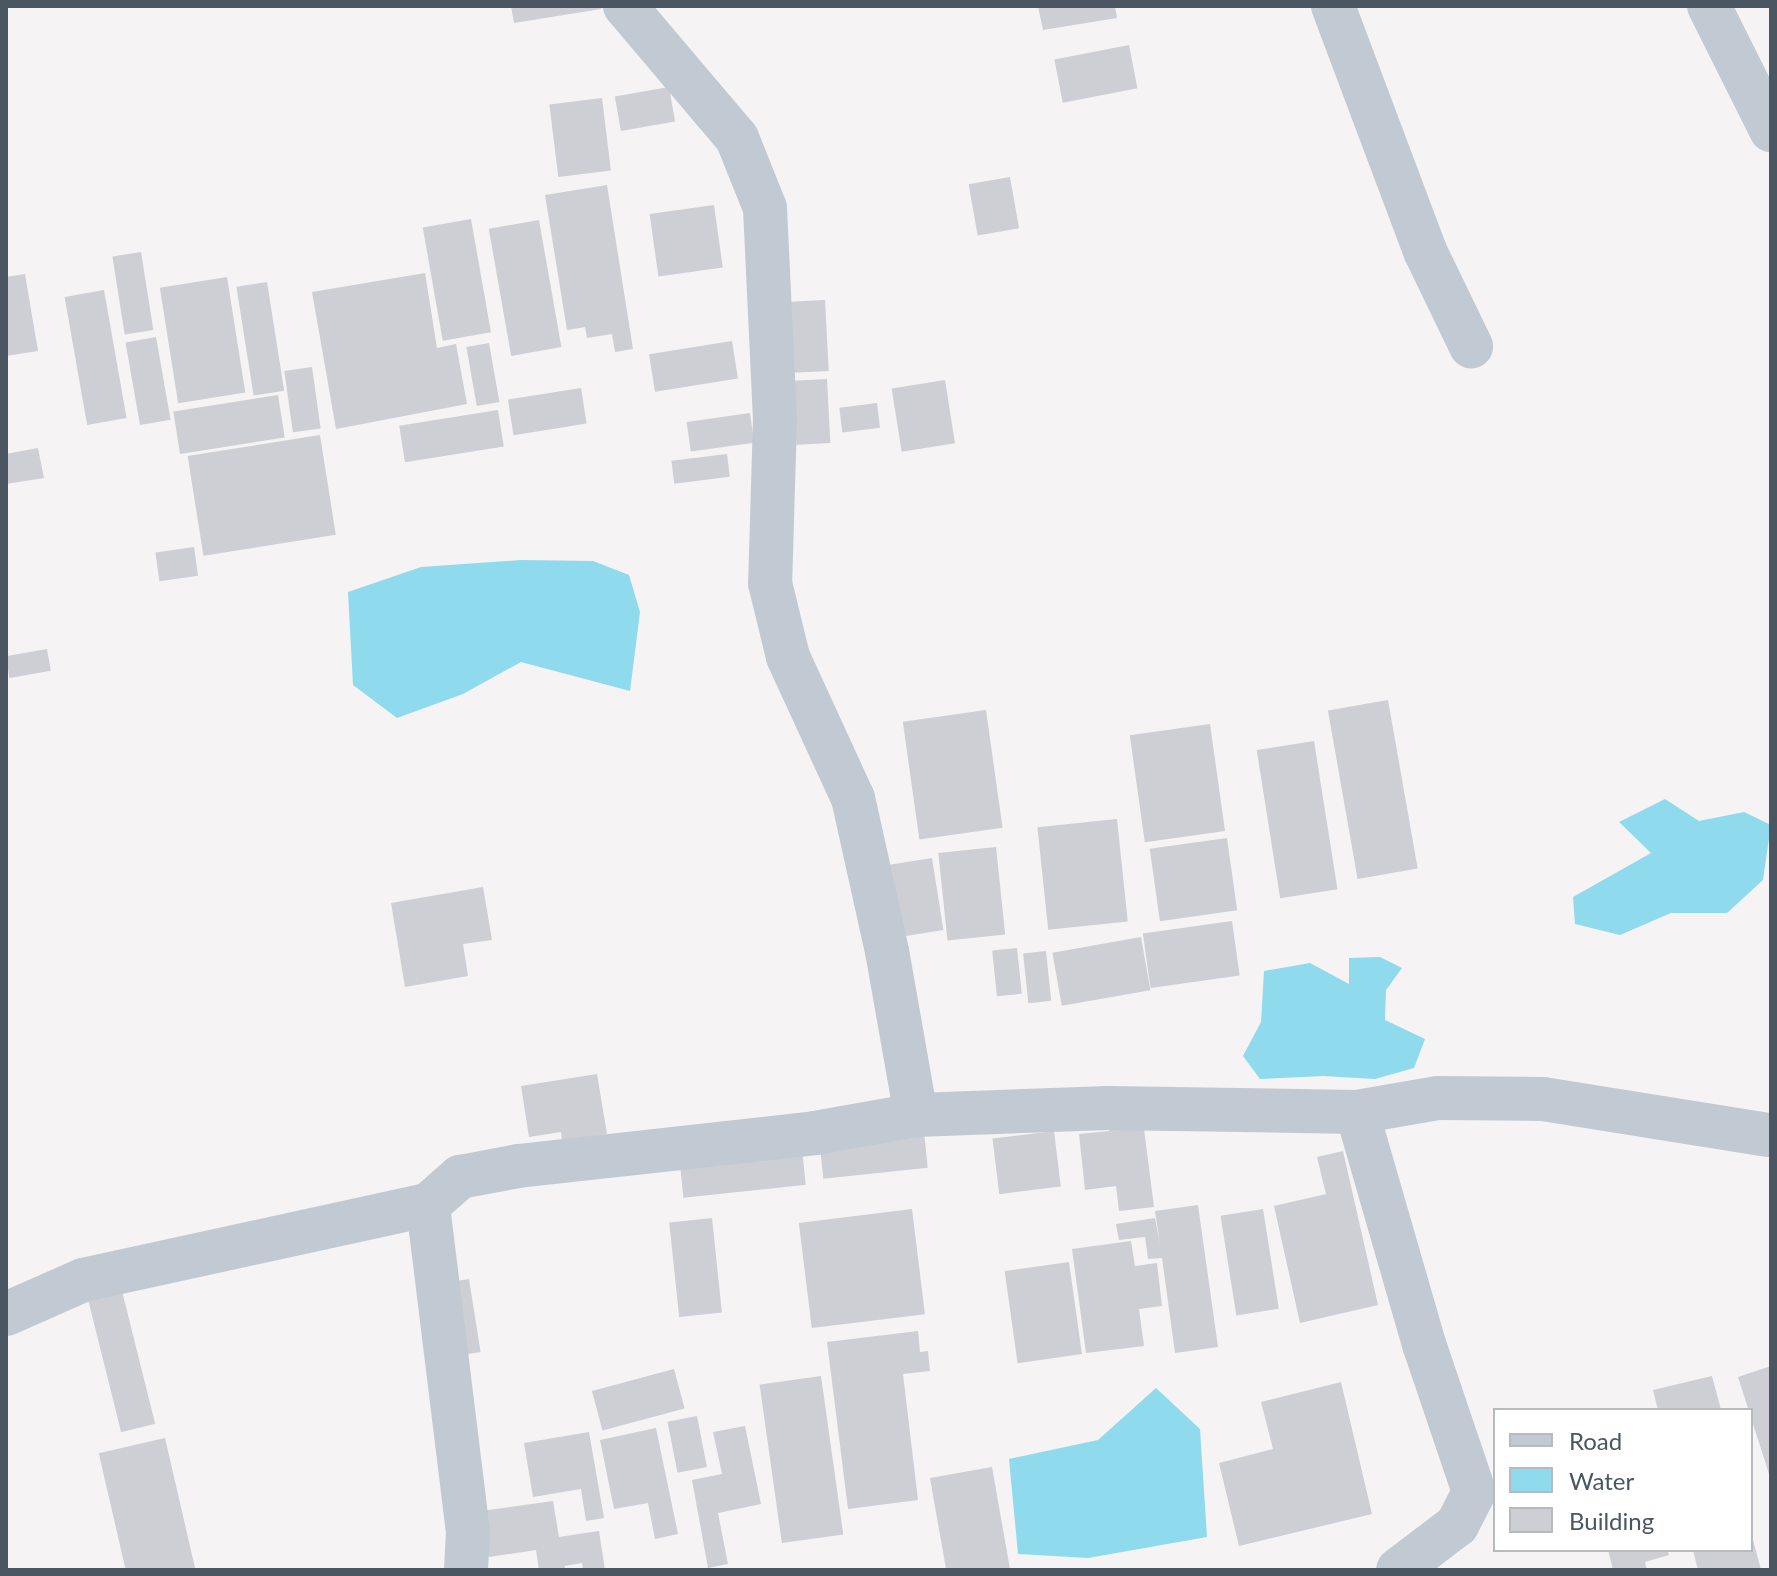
<!DOCTYPE html>
<html>
<head>
<meta charset="utf-8">
<style>
  body { margin:0 }
  #map { position:relative; width:1777px; height:1576px; overflow:hidden; background:#f5f3f3; font-family:Lato,sans-serif }
  div>[style] { position:absolute }
  .water>* { inset:0; background:#90daee }
  .building>* { inset:0; background:#cdcfd5; transform-origin:0 0 }
  .minor>* { height:44px; margin:-22px; padding:0 22px; transform-origin:22px; border-radius:22px; background:#c1cad2 }
  span { translate:-50% -50%; white-space:nowrap; text-align:center; line-height:1.15; -webkit-text-stroke:8px #fff; paint-order:stroke }
  .frame { position:absolute; inset:0; border:8px solid #4a5661; pointer-events:none }
  .legend { position:absolute; left:1493px; top:1408px; width:260px; height:144px; box-sizing:border-box; background:#fff; border:2px solid #b7bbc0; margin:0; padding:10px 14px; list-style:none; font-size:24px; color:#4a5661 }
  .legend li { display:flex; align-items:center; gap:16px; height:40px }
  .legend b { width:40px; border:2px solid #b7bbc0 }
</style>
</head>
<body>
<div id="map">
  <div class="water">
    <div style="clip-path:polygon(521px 560px,593px 561px,629px 575px,640px 612px,630px 691px,521px 662px,463px 694px,397px 718px,353px 685px,348px 592px,421px 567px)"></div>
    <div style="clip-path:polygon(1665px 799px,1699px 821px,1744px 812px,1771px 825px,1763px 880px,1727px 913px,1671px 913px,1620px 935px,1575px 924px,1573px 897px,1651px 853px,1619px 822px)"></div>
    <div style="clip-path:polygon(1380px 957px,1402px 968px,1386px 990px,1385px 1020px,1425px 1039px,1414px 1068px,1375px 1079px,1323px 1076px,1260px 1079px,1243px 1056px,1261px 1022px,1264px 971px,1310px 963px,1349px 984px,1349px 958px)"></div>
    <div style="clip-path:polygon(1156px 1388px,1200px 1429px,1207px 1537px,1088px 1558px,1018px 1554px,1009px 1459px,1098px 1440px)"></div>
  </div>
  <div class="building">
    <div style="clip-path:polygon(511px 6px,600px 6px,601px 9px,514px 23px)"></div>
    <div style="clip-path:polygon(1038px 6px,1115px 6px,1117px 18px,1043px 30px)"></div>
    <div style="left:1129px;top:45px;width:44px;height:76px;rotate:79deg"></div>
    <div style="left:669px;top:87px;width:35px;height:55px;rotate:80deg"></div>
    <div style="left:602px;top:98px;width:73px;height:53px;rotate:83deg"></div>
    <div style="left:1010px;top:177px;width:52px;height:42px;rotate:80deg"></div>
    <div style="clip-path:polygon(607px 185px,633px 349px,615px 352px,612px 334px,587px 338px,585px 327px,567px 330px,545px 195px)"></div>
    <div style="left:714px;top:205px;width:63px;height:65px;rotate:82deg"></div>
    <div style="left:471px;top:219px;width:115px;height:49px;rotate:80deg"></div>
    <div style="left:539px;top:220px;width:129px;height:51px;rotate:80deg"></div>
    <div style="left:141px;top:252px;width:79px;height:29px;rotate:81deg"></div>
    <div style="clip-path:polygon(425px 273px,437px 348px,456px 344px,467px 404px,336px 429px,312px 292px)"></div>
    <div style="clip-path:polygon(25px 274px,38px 351px,6px 356px,6px 277px)"></div>
    <div style="left:227px;top:277px;width:117px;height:68px;rotate:81deg"></div>
    <div style="left:267px;top:282px;width:110px;height:31px;rotate:81deg"></div>
    <div style="left:104px;top:290px;width:130px;height:40px;rotate:80deg"></div>
    <div style="left:825px;top:300px;width:71px;height:40px;rotate:87deg"></div>
    <div style="left:156px;top:337px;width:84px;height:31px;rotate:80deg"></div>
    <div style="left:732px;top:341px;width:38px;height:84px;rotate:81deg"></div>
    <div style="left:489px;top:343px;width:60px;height:23px;rotate:80deg"></div>
    <div style="left:312px;top:367px;width:62px;height:28px;rotate:82deg"></div>
    <div style="left:827px;top:379px;width:64px;height:34px;rotate:87deg"></div>
    <div style="left:945px;top:380px;width:64px;height:54px;rotate:81deg"></div>
    <div style="left:581px;top:388px;width:36px;height:74px;rotate:81deg"></div>
    <div style="left:278px;top:395px;width:43px;height:106px;rotate:81deg"></div>
    <div style="left:877px;top:403px;width:25px;height:38px;rotate:83deg"></div>
    <div style="left:498px;top:410px;width:37px;height:100px;rotate:81deg"></div>
    <div style="left:750px;top:413px;width:30px;height:64px;rotate:82deg"></div>
    <div style="left:320px;top:435px;width:101px;height:134px;rotate:81deg"></div>
    <div style="clip-path:polygon(38px 448px,44px 478px,6px 484px,6px 454px)"></div>
    <div style="left:727px;top:454px;width:23px;height:56px;rotate:83deg"></div>
    <div style="left:194px;top:547px;width:29px;height:39px;rotate:82deg"></div>
    <div style="left:47px;top:649px;width:22px;height:42px;rotate:80deg"></div>
    <div style="left:1388px;top:700px;width:171px;height:61px;rotate:80deg"></div>
    <div style="left:986px;top:710px;width:119px;height:84px;rotate:82deg"></div>
    <div style="left:1210px;top:724px;width:108px;height:81px;rotate:82deg"></div>
    <div style="left:1314px;top:741px;width:150px;height:58px;rotate:81deg"></div>
    <div style="left:1117px;top:819px;width:103px;height:80px;rotate:84deg"></div>
    <div style="left:1227px;top:838px;width:73px;height:78px;rotate:82deg"></div>
    <div style="left:996px;top:847px;width:88px;height:58px;rotate:84deg"></div>
    <div style="left:932px;top:858px;width:73px;height:49px;rotate:81deg"></div>
    <div style="clip-path:polygon(483px 887px,492px 940px,463px 944px,468px 976px,405px 987px,391px 903px)"></div>
    <div style="left:1232px;top:921px;width:55px;height:90px;rotate:82deg"></div>
    <div style="left:1141px;top:937px;width:54px;height:90px;rotate:80deg"></div>
    <div style="left:1017px;top:948px;width:46px;height:25px;rotate:84deg"></div>
    <div style="left:1046px;top:951px;width:50px;height:23px;rotate:84deg"></div>
    <div style="clip-path:polygon(597px 1074px,607px 1134px,562px 1141px,561px 1132px,529px 1137px,521px 1086px)"></div>
    <div style="clip-path:polygon(1143px 1121px,1154px 1207px,1119px 1211px,1116px 1186px,1085px 1190px,1079px 1134px,1109px 1131px,1109px 1125px)"></div>
    <div style="left:1054px;top:1131px;width:56px;height:62px;rotate:83deg"></div>
    <div style="left:924px;top:1132px;width:36px;height:105px;rotate:84deg"></div>
    <div style="left:802px;top:1149px;width:36px;height:123px;rotate:84deg"></div>
    <div style="clip-path:polygon(1343px 1151px,1378px 1305px,1300px 1323px,1274px 1206px,1326px 1194px,1317px 1157px)"></div>
    <div style="clip-path:polygon(1198px 1205px,1218px 1347px,1175px 1353px,1162px 1258px,1148px 1259px,1145px 1237px,1119px 1240px,1116px 1224px,1155px 1218px,1160px 1244px,1155px 1211px)"></div>
    <div style="left:912px;top:1209px;width:106px;height:114px;rotate:83deg"></div>
    <div style="left:1263px;top:1209px;width:101px;height:43px;rotate:81deg"></div>
    <div style="left:712px;top:1218px;width:95px;height:43px;rotate:84deg"></div>
    <div style="clip-path:polygon(1131px 1241px,1135px 1266px,1157px 1263px,1162px 1306px,1139px 1309px,1144px 1346px,1086px 1353px,1072px 1249px)"></div>
    <div style="left:1069px;top:1262px;width:93px;height:65px;rotate:82deg"></div>
    <div style="left:469px;top:1279px;width:74px;height:28px;rotate:81deg"></div>
    <div style="left:121px;top:1287px;width:141px;height:35px;rotate:76deg"></div>
    <div style="clip-path:polygon(918px 1331px,920px 1352px,928px 1351px,930px 1371px,903px 1374px,918px 1500px,848px 1509px,827px 1342px)"></div>
    <div style="clip-path:polygon(1771px 1366px,1771px 1477px,1770px 1477px,1738px 1377px)"></div>
    <div style="left:674px;top:1369px;width:41px;height:85px;rotate:75deg"></div>
    <div style="left:821px;top:1376px;width:160px;height:62px;rotate:82deg"></div>
    <div style="clip-path:polygon(1712px 1376px,1721px 1410px,1658px 1410px,1653px 1390px)"></div>
    <div style="clip-path:polygon(1341px 1382px,1372px 1514px,1239px 1546px,1219px 1463px,1273px 1449px,1261px 1402px)"></div>
    <div style="left:697px;top:1416px;width:52px;height:30px;rotate:79deg"></div>
    <div style="clip-path:polygon(745px 1426px,761px 1504px,718px 1513px,728px 1564px,708px 1568px,692px 1480px,722px 1474px,713px 1432px)"></div>
    <div style="clip-path:polygon(656px 1428px,678px 1534px,655px 1539px,648px 1503px,614px 1509px,600px 1440px)"></div>
    <div style="clip-path:polygon(589px 1432px,604px 1518px,586px 1521px,581px 1489px,533px 1497px,524px 1443px)"></div>
    <div style="left:165px;top:1438px;width:135px;height:68px;rotate:77deg"></div>
    <div style="left:992px;top:1467px;width:105px;height:63px;rotate:80deg"></div>
    <div style="clip-path:polygon(553px 1501px,559px 1537px,599px 1531px,605px 1570px,583px 1570px,582px 1563px,565px 1566px,565px 1570px,539px 1570px,536px 1550px,489px 1557px,482px 1511px)"></div>
    <div style="clip-path:polygon(1752px 1536px,1761px 1570px,1698px 1570px,1693px 1550px,1751px 1550px)"></div>
    <div style="clip-path:polygon(1608px 1550px,1667px 1550px,1669px 1555px,1645px 1562px,1647px 1570px,1613px 1570px)"></div>
  </div>
  <div class="minor">
    <div style="left:625px;top:6px;width:173px;rotate:49.7deg"></div>
    <div style="left:737px;top:138px;width:75px;rotate:68.2deg"></div>
    <div style="left:765px;top:208px;width:211px;rotate:87.3deg"></div>
    <div style="left:775px;top:419px;width:164px;rotate:91.7deg"></div>
    <div style="left:770px;top:583px;width:76px;rotate:76.3deg"></div>
    <div style="left:788px;top:657px;width:155px;rotate:65.3deg"></div>
    <div style="left:853px;top:798px;width:157px;rotate:77.5deg"></div>
    <div style="left:887px;top:951px;width:167px;rotate:80deg"></div>
    <div style="left:1333px;top:6px;width:262px;rotate:69.4deg"></div>
    <div style="left:1425px;top:251px;width:106px;rotate:64.2deg"></div>
    <div style="left:1709px;top:6px;width:139px;rotate:63.4deg"></div>
    <div style="left:1357px;top:1112px;width:82px;rotate:-9.8deg"></div>
    <div style="left:1438px;top:1098px;width:105px;rotate:0.5deg"></div>
    <div style="left:1543px;top:1099px;width:228px;rotate:9.1deg"></div>
    <div style="left:6px;top:1314px;width:84px;rotate:-23.8deg"></div>
    <div style="left:83px;top:1280px;width:353px;rotate:-12.3deg"></div>
    <div style="left:466px;top:1570px;width:38px;rotate:-87deg"></div>
    <div style="left:468px;top:1532px;width:329px;rotate:-97deg"></div>
    <div style="left:428px;top:1205px;width:43px;rotate:-41.2deg"></div>
    <div style="left:460px;top:1177px;width:59px;rotate:-10.7deg"></div>
    <div style="left:518px;top:1166px;width:299px;rotate:-6.3deg"></div>
    <div style="left:815px;top:1133px;width:103px;rotate:-10.1deg"></div>
    <div style="left:916px;top:1115px;width:192px;rotate:-2.1deg"></div>
    <div style="left:1108px;top:1108px;width:249px;rotate:0.9deg"></div>
    <div style="left:1357px;top:1112px;width:245px;rotate:73.9deg"></div>
    <div style="left:1425px;top:1347px;width:153px;rotate:71.3deg"></div>
    <div style="left:1474px;top:1492px;width:37px;rotate:117deg"></div>
    <div style="left:1457px;top:1525px;width:74px;rotate:142.7deg"></div>
  </div>
  <div class="frame"></div>
  <ul class="legend">
  <li><b style="height:10px;background:#c1cad2"></b>Road</li>
  <li><b style="height:22px;background:#90daee"></b>Water</li>
  <li><b style="height:22px;background:#cdcfd5"></b>Building</li>
  </ul>
</div>
</body>
</html>
